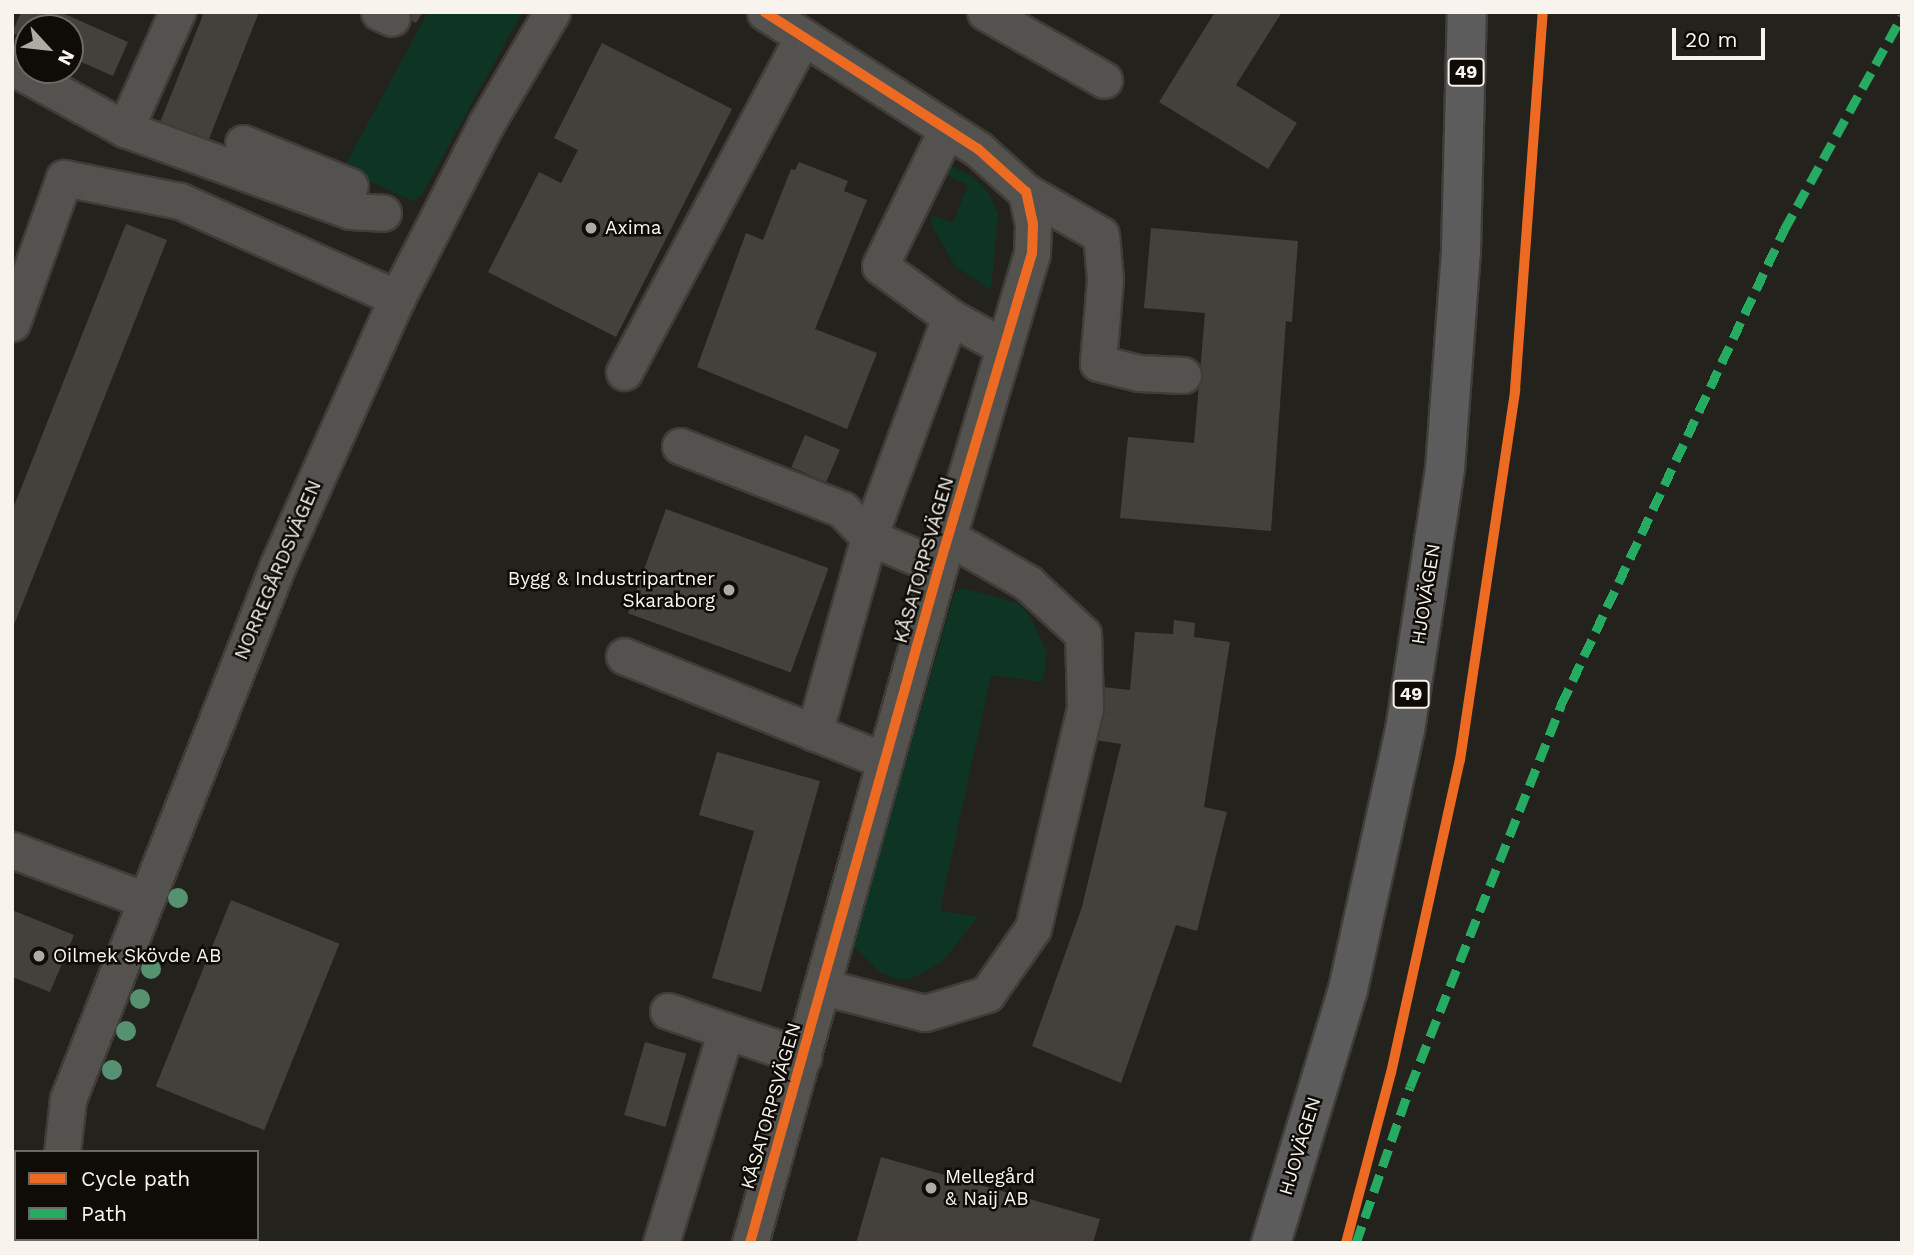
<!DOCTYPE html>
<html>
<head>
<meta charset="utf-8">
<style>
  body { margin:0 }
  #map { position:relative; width:1914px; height:1255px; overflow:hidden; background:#24221c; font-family:"Work Sans",sans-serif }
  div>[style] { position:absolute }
  .green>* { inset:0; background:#0e3524 }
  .building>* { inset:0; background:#44413d; transform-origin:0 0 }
  .roads { filter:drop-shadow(2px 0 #403d39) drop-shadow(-2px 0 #403d39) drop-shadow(0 2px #403d39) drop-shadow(0 -2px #403d39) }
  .minor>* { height:35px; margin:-17.5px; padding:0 17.5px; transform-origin:17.5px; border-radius:17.5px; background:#54524e }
  .major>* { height:38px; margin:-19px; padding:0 19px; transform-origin:19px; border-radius:19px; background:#5c5c5c }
  .quiet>* { height:9px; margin-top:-4.5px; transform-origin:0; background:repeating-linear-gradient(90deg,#26ab63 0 18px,transparent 0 27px) }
  .cycleway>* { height:10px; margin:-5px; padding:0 5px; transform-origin:5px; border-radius:5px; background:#ed6a23 }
  .trees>* { width:20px; height:20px; margin:-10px; border-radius:50%; background:#569171 }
  .dots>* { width:19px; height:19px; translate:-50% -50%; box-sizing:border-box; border:4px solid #0f0c08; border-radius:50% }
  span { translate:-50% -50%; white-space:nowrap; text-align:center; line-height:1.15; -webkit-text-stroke:5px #0f0c08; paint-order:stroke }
  .shield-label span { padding:2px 5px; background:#0f0c08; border:2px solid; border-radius:5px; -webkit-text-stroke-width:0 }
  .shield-label { font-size:18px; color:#f8f4ed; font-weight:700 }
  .poi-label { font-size:19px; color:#f8f4ed }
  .left { translate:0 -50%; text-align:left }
  .right { translate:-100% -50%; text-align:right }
  .street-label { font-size:19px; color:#f8f4ed }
  .frame { position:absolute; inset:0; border:14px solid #f8f4ed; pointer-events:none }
  .legend { position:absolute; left:14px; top:1150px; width:245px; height:91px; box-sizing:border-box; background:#0f0c08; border:2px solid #6c6964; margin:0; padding:9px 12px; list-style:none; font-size:21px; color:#f8f4ed }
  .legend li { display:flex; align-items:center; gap:14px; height:35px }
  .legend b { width:35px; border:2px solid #6c6964 }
  .north { position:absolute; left:14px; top:14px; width:70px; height:70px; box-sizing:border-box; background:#0f0c08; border:2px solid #6c6964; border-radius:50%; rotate:117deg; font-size:19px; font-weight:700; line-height:28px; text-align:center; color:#f8f4ed }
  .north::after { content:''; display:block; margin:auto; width:24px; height:32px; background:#aeaaa4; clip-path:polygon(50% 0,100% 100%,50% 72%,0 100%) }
  .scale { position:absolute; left:1672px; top:28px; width:93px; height:32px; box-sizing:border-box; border:4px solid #f8f4ed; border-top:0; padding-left:9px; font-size:21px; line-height:24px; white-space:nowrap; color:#f8f4ed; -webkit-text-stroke:5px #0f0c08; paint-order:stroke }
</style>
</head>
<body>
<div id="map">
  <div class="green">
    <div style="clip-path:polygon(428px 12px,521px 14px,422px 194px,413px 201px,343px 169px)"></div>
    <div style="clip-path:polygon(949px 165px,973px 177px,989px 193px,998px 215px,991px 290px,955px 266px,931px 224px,932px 215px,953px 223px,968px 185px,944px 174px)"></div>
    <div style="clip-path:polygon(963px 588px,1017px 603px,1028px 613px,1047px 652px,1043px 682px,991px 675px,940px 910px,978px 917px,941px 963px,910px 979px,896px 979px,881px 973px,853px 946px,955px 591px)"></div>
  </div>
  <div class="building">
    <div style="clip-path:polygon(21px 12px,60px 12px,128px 42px,113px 76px,70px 57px,70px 28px,28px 28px,28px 39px,12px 33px)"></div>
    <div style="clip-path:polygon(196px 12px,259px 12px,207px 144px,159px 125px,203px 15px)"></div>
    <div style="clip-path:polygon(398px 12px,423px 12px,416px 23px)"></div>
    <div style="clip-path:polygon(1215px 12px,1282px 12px,1236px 85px,1297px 123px,1268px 169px,1159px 102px)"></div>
    <div style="clip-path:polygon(602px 43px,732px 109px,616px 337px,488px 272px,539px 172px,561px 183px,578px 150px,554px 138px)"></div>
    <div style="clip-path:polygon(799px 162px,848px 181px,844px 191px,867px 200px,815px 329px,877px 353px,847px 429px,697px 367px,746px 233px,763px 240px,791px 169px,795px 170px)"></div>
    <div style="clip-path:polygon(126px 224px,167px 240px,12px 630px,12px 511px)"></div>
    <div style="clip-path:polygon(1151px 228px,1298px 241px,1292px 322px,1286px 321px,1271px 531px,1120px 518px,1128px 437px,1194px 443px,1205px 313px,1144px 308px)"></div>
    <div style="left:805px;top:435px;width:38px;height:35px;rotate:23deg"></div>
    <div style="left:666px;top:509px;width:173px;height:111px;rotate:20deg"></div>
    <div style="clip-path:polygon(1174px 620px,1195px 623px,1194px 637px,1230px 642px,1204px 807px,1227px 812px,1197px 931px,1176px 925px,1121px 1083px,1032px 1046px,1082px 907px,1121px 744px,1095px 740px,1103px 687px,1130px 690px,1135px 632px,1173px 634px)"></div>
    <div style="clip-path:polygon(717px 752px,820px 781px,761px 992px,712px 978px,754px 831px,699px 815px)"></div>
    <div style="left:231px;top:900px;width:117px;height:201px;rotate:22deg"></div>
    <div style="clip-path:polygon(12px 910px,74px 935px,50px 992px,12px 977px)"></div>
    <div style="left:645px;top:1042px;width:43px;height:76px;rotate:16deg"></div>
    <div style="clip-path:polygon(881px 1157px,1100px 1219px,1093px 1243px,856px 1243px)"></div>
    <div style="clip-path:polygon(16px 1221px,16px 1239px,61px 1243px,12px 1243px)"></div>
  </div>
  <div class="roads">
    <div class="minor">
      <div style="left:379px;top:12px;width:14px;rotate:25deg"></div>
      <div style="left:985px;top:12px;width:137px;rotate:29.7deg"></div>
      <div style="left:12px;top:67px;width:129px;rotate:28.8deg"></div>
      <div style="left:125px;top:129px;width:239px;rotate:20deg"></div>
      <div style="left:350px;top:211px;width:33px;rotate:3deg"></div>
      <div style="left:125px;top:129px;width:128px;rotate:-66deg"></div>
      <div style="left:946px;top:131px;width:150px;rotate:116.1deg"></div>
      <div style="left:880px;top:266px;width:87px;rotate:36.1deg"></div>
      <div style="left:950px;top:317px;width:62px;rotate:29.1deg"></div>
      <div style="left:243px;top:143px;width:115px;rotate:21.9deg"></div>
      <div style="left:1026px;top:192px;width:86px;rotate:29.8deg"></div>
      <div style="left:1101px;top:235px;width:44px;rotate:84.8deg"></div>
      <div style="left:1105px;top:279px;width:84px;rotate:94.8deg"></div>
      <div style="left:1098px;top:363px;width:42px;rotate:13.7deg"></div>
      <div style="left:1139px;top:373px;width:44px;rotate:2.6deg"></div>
      <div style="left:12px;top:323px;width:154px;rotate:-70.3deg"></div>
      <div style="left:64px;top:178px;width:118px;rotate:11.2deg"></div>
      <div style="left:180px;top:201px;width:238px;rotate:24.1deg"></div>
      <div style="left:624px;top:372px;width:380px;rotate:-61.9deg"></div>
      <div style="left:680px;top:446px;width:174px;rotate:21.3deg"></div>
      <div style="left:842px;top:509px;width:39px;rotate:46deg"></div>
      <div style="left:869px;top:537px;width:76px;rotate:23.2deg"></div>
      <div style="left:624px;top:656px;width:281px;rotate:21.9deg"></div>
      <div style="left:814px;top:733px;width:204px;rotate:-74.3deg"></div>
      <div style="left:869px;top:537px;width:234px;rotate:-69.8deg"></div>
      <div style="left:12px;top:850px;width:142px;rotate:20.6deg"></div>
      <div style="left:823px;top:987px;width:105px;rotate:14.3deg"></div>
      <div style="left:925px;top:1013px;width:65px;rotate:-17deg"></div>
      <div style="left:987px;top:994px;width:80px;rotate:-55.1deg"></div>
      <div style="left:1033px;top:928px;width:226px;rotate:-76.7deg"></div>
      <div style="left:1085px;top:708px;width:74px;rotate:-91.5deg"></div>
      <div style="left:1083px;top:634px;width:75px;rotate:-137.2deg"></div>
      <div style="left:1028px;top:583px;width:92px;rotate:-150.1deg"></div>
      <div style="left:668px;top:1011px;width:143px;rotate:18.8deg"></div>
      <div style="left:62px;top:1152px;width:53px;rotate:-83.5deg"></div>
      <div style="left:68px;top:1099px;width:574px;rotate:-68.53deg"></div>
      <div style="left:278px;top:565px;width:292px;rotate:-66deg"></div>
      <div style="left:397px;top:298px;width:195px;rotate:-62.9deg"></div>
      <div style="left:486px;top:124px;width:130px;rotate:-59.5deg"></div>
      <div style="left:210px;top:1239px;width:10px;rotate:24deg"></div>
      <div style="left:661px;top:1243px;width:222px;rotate:-73deg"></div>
      <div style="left:750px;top:1243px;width:702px;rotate:-74.38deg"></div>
      <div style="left:939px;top:567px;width:327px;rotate:-73.5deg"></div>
      <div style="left:1032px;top:253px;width:29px;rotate:-88deg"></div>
      <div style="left:1033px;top:224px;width:33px;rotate:-102deg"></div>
      <div style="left:1026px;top:192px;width:64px;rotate:-138.1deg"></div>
      <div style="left:978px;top:149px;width:253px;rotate:-147.3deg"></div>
    </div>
    <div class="major">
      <div style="left:1271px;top:1243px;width:265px;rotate:-73.1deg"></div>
      <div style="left:1348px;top:989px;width:265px;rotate:-77.6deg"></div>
      <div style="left:1405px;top:730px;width:264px;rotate:-81.3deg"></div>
      <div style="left:1445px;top:469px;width:219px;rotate:-85.8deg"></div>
      <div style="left:1461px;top:251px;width:239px;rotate:-88.6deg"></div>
    </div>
  </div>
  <div class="quiet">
    <div style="left:1356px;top:1243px;width:165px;rotate:-70.9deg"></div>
    <div style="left:1410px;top:1087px;width:411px;rotate:-68.4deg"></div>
    <div style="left:1561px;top:705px;width:525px;rotate:-64.85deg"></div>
    <div style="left:1784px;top:230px;width:244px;rotate:-61.1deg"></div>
  </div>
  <div class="cycleway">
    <div style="left:750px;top:1243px;width:702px;rotate:-74.38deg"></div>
    <div style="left:939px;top:567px;width:327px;rotate:-73.5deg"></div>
    <div style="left:1032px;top:253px;width:29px;rotate:-88deg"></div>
    <div style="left:1033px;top:224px;width:33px;rotate:-102deg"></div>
    <div style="left:1026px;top:192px;width:64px;rotate:-138.1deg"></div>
    <div style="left:978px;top:149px;width:253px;rotate:-147.3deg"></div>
    <div style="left:1346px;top:1243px;width:176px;rotate:-75.2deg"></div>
    <div style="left:1391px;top:1073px;width:321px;rotate:-77.6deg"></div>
    <div style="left:1460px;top:760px;width:374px;rotate:-81.5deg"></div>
    <div style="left:1515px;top:390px;width:379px;rotate:-85.8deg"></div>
  </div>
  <div class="trees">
    <div style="left:178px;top:898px"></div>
    <div style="left:151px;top:969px"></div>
    <div style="left:140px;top:999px"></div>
    <div style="left:126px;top:1031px"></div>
    <div style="left:112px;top:1070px"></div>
  </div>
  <div class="dots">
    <div style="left:591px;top:228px;background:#aeaaa4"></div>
    <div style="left:729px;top:590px;background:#aeaaa4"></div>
    <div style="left:39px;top:956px;background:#aeaaa4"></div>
    <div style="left:931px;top:1188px;background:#aeaaa4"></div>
  </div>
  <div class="shield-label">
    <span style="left:1466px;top:72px">49</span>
    <span style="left:1411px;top:694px">49</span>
  </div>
  <div class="poi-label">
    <span class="left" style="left:605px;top:228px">Axima</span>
    <span class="right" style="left:715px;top:590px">Bygg &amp; Industripartner<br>Skaraborg</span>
    <span class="left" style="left:53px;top:956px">Oilmek Skövde AB</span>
    <span class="left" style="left:945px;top:1188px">Mellegård<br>&amp; Naij AB</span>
  </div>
  <div class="street-label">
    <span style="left:924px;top:560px;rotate:-74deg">KÅSATORPSVÄGEN</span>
    <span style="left:278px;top:570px;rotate:-67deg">NORREGÅRDSVÄGEN</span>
    <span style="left:1426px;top:594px;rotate:-81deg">HJOVÄGEN</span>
    <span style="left:771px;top:1106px;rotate:-74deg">KÅSATORPSVÄGEN</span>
    <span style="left:1300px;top:1146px;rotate:-73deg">HJOVÄGEN</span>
  </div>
  <div class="frame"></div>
  <ul class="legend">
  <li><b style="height:9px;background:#ed6a23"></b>Cycle path</li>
  <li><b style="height:9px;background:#26ab63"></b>Path</li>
  </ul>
  <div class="north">N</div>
  <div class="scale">20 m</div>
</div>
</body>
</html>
